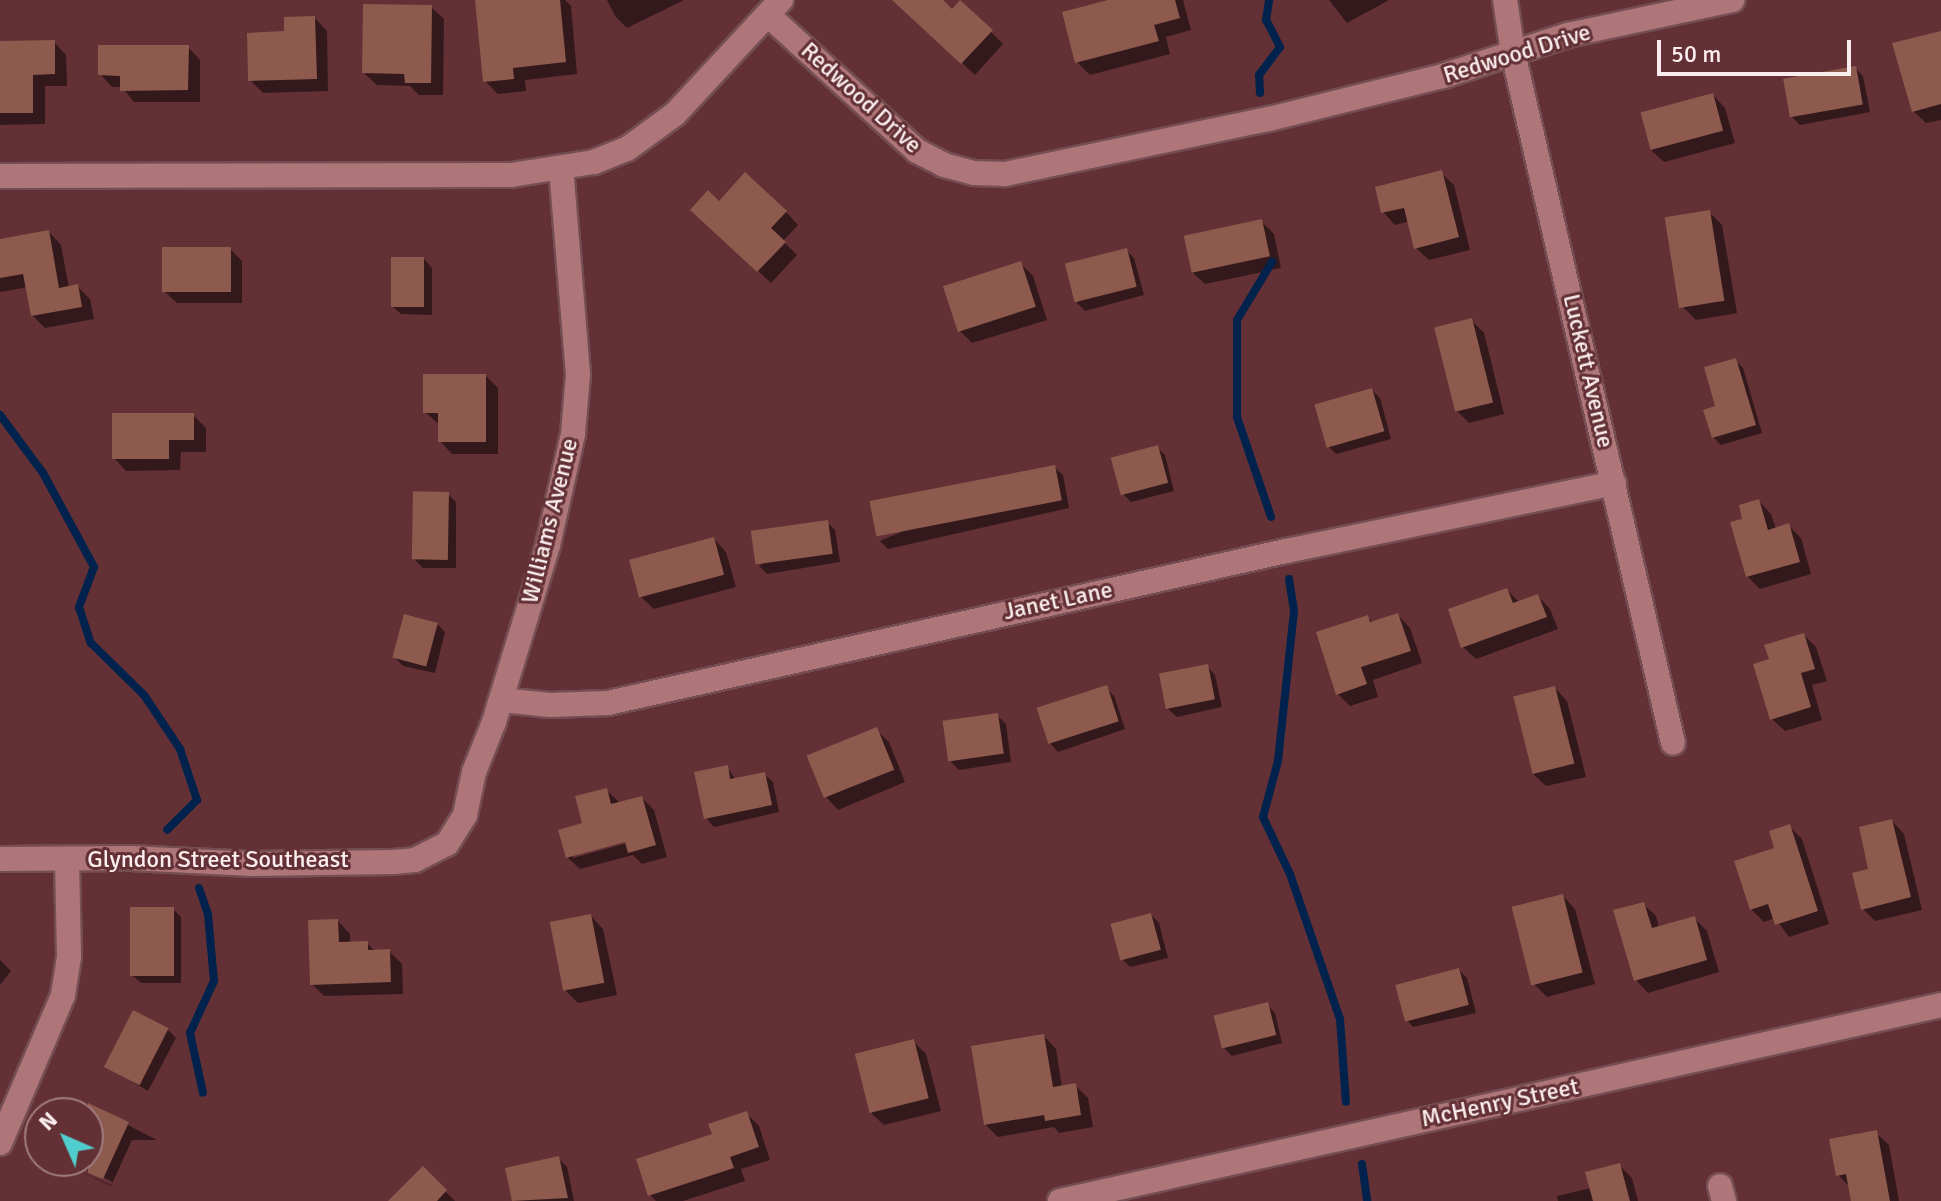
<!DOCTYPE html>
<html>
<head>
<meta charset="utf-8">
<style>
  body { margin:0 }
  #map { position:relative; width:1941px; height:1201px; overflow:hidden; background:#623035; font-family:Signika,sans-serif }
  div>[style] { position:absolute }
  .shadow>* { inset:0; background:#0007 }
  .stream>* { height:8px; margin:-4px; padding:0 4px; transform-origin:4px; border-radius:4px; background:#00224c }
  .building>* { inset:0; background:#8d5a4d; transform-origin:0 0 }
  .roads { filter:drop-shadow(2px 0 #744e53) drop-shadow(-2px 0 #744e53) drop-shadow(0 2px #744e53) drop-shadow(0 -2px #744e53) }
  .street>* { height:24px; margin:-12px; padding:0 12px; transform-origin:12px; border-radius:12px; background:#ae7679 }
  span { translate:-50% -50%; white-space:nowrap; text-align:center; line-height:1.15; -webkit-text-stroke:6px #623035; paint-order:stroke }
  .street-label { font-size:24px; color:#fbedee }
  .north { position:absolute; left:24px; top:1097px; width:80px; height:80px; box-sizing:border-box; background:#623035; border:2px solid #9f7c7f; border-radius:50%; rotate:315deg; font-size:22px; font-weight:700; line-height:32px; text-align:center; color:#fbedee }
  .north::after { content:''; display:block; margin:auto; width:28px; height:36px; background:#52cdcd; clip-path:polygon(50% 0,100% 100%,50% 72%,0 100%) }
  .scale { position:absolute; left:1657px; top:40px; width:194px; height:36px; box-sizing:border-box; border:4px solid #fbedee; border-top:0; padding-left:10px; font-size:24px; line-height:28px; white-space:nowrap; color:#fbedee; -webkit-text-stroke:6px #623035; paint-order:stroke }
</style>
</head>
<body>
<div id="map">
  <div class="shadow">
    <div style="clip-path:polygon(494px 0,565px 0,571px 6px,577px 74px,525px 80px,526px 91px,498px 94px,485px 81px)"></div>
    <div style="clip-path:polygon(607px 0,684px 0,627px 28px,615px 16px)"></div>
    <div style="clip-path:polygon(911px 0,940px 0,952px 11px,991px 32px,1003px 44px,975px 75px,916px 20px)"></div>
    <div style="clip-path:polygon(1116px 0,1183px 0,1191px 30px,1166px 37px,1170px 54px,1090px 75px,1077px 62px)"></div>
    <div style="clip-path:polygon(1329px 0,1389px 0,1347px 23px)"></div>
    <div style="clip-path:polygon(431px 7px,444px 19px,443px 95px,419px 95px,410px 86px,377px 85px,364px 73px)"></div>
    <div style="clip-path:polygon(315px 18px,327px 31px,328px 91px,263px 93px,250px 80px,287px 33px)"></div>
    <div style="clip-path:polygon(1941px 33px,1941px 120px,1926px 123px,1913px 111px)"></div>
    <div style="clip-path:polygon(54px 42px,66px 55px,67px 86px,45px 86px,45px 124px,0 125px,0 43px)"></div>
    <div style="clip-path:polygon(188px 47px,200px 60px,200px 102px,134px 102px,122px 87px,112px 87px,100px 74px)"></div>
    <div style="clip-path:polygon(1855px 68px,1863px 76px,1870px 112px,1800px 125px,1792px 117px)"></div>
    <div style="clip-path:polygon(1713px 95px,1725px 108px,1735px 143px,1664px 162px,1651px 150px)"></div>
    <div style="clip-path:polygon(1441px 173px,1454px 185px,1470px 250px,1429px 260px,1416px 248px,1410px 221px,1395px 225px,1383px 212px)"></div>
    <div style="clip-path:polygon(719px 204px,786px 212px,798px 225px,783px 241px,797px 255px,771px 283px,705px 222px)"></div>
    <div style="clip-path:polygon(1709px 212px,1722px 225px,1737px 313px,1696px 320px,1683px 307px)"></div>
    <div style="clip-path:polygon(1262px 222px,1274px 234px,1281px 268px,1205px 284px,1192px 272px)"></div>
    <div style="clip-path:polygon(49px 232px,61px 245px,69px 288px,77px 286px,90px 299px,94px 319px,45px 328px,32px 315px,28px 287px,0 292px,0 241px)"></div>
    <div style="clip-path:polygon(230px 249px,242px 261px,242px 303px,177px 303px,164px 291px)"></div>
    <div style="clip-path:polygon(1126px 250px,1134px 258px,1144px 295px,1085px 311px,1077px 303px)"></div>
    <div style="clip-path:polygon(424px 259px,432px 268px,432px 315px,401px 314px,392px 306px)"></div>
    <div style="clip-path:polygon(1020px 263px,1033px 276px,1047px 320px,972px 343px,960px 331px)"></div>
    <div style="clip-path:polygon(1471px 320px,1484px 333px,1504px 414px,1469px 423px,1457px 411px)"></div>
    <div style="clip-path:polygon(1735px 360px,1743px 368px,1762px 433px,1721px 445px,1713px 437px,1718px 408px)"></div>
    <div style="clip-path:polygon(486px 376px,498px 388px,498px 454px,452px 454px,440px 441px,440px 425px,425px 412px)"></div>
    <div style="clip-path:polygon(1372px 390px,1380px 398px,1391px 439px,1336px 454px,1328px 446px)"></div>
    <div style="clip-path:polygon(193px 415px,206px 428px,206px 452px,181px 452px,180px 470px,126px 471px,114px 458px)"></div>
    <div style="clip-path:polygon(1157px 447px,1165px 455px,1174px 491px,1131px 502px,1123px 494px)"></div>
    <div style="clip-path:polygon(1054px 467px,1063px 475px,1069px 508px,888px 549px,880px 541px)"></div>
    <div style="clip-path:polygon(448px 494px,456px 502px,456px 568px,423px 568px,415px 560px)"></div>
    <div style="clip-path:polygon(1759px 501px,1771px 514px,1776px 529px,1789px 526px,1801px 538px,1811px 574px,1760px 589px,1747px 576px,1745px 520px)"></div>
    <div style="clip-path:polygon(827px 522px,835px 530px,840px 562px,767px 574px,759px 566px)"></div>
    <div style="clip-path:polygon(714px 539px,726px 552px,736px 587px,654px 609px,641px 597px)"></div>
    <div style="clip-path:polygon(1507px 590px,1520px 603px,1538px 596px,1550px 609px,1558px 629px,1476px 659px,1463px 647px)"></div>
    <div style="clip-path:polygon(1398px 615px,1410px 628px,1422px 663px,1373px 680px,1378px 697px,1350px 706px,1338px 694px,1367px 617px,1374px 623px)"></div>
    <div style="clip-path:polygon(437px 624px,445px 632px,435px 673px,403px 666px,395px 658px)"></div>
    <div style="clip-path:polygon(1804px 635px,1816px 647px,1827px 681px,1812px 685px,1822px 720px,1785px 731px,1772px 719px,1771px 661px)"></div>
    <div style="clip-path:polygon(1207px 666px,1215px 675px,1222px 707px,1177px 717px,1168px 709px)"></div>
    <div style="clip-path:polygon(1106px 688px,1114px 696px,1125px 729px,1058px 752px,1050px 743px)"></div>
    <div style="clip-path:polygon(1555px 688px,1567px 701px,1586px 777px,1546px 786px,1533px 774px)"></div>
    <div style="clip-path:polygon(998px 716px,1006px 724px,1011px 762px,959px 770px,951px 762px)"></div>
    <div style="clip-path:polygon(876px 730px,889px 742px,905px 782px,838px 810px,826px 797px,809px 757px)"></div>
    <div style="clip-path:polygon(727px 767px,736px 780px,764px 774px,773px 782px,779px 812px,714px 827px,706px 818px)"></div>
    <div style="clip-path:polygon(evenodd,606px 790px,619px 802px,642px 798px,654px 810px,667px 857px,642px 864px,633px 855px,580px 869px,567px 857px,606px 790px,634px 837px,635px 841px,573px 858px,573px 854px,634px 837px)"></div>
    <div style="clip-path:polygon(1892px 821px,1904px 834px,1922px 910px,1875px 921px,1863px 909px,1871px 870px)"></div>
    <div style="clip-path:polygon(1790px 827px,1802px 839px,1829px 924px,1789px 937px,1775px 918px,1764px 922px,1751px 909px)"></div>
    <div style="clip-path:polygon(1563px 896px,1575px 909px,1595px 984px,1547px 997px,1534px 984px)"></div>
    <div style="clip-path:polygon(1643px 904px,1656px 916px,1659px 928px,1694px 918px,1707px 931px,1719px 972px,1648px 993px,1636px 980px)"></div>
    <div style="clip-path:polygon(173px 909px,181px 917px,181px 983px,141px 983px,132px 975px)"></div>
    <div style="clip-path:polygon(1151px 915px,1159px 923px,1168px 958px,1130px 967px,1122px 959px)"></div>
    <div style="clip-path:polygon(591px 916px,603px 929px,617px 995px,578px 1003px,566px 991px)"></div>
    <div style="clip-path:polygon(338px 921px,350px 934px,350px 944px,367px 943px,376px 952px,389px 951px,402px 964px,403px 994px,324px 996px,312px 984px)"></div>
    <div style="clip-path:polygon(0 960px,11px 971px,0 985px)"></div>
    <div style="clip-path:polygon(1459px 970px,1467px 978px,1476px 1013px,1413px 1027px,1405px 1018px)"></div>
    <div style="clip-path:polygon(1267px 1005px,1275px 1013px,1282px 1043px,1232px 1056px,1224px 1048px)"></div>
    <div style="clip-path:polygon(168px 1030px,176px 1038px,148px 1091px,106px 1066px)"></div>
    <div style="clip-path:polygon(1044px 1036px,1056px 1049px,1062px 1087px,1075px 1085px,1088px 1098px,1093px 1127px,1059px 1133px,1054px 1127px,998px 1137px,985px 1124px)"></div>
    <div style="clip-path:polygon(914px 1042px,926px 1054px,941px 1111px,884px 1125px,871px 1113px)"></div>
    <div style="clip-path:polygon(93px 1107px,157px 1140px,132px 1140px,111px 1186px,75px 1169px,111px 1185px,113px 1182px,75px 1164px,75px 1169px,68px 1162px,88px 1161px,88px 1119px)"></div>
    <div style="clip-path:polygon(747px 1114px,759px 1126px,770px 1160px,741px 1169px,745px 1181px,683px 1201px,656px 1201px,650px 1195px,714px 1136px)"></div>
    <div style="clip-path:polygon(1876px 1133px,1889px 1145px,1899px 1201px,1853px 1201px,1850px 1187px,1838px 1175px)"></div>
    <div style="clip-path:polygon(558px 1158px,567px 1167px,574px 1201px,514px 1201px,507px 1170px)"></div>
    <div style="clip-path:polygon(1619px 1165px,1632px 1178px,1638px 1201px,1558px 1201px,1557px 1196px,1591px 1188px)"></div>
    <div style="clip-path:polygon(423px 1169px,455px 1201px,391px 1201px)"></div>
  </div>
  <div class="stream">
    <div style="left:1260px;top:93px;width:18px;rotate:-93deg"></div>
    <div style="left:1259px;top:75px;width:35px;rotate:-53deg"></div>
    <div style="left:1280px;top:47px;width:30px;rotate:-117deg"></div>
    <div style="left:1266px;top:20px;width:20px;rotate:-81deg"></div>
    <div style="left:0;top:415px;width:72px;rotate:53.4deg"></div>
    <div style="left:43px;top:473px;width:107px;rotate:61.5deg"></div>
    <div style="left:94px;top:567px;width:43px;rotate:110.6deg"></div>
    <div style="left:79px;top:607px;width:38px;rotate:72deg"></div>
    <div style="left:91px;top:643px;width:74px;rotate:44.5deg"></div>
    <div style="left:144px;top:695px;width:65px;rotate:56.3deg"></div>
    <div style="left:180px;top:749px;width:54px;rotate:71.6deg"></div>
    <div style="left:197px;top:800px;width:42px;rotate:135deg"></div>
    <div style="left:1271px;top:517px;width:106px;rotate:-108.8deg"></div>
    <div style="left:1237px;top:417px;width:97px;rotate:-90deg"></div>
    <div style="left:1237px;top:320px;width:68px;rotate:-58.9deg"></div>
    <div style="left:1289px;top:579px;width:32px;rotate:81deg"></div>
    <div style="left:1294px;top:611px;width:151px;rotate:96.1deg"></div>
    <div style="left:1278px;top:761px;width:58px;rotate:105deg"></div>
    <div style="left:1263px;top:817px;width:63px;rotate:64.7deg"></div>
    <div style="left:1290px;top:874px;width:153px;rotate:71deg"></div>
    <div style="left:1340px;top:1019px;width:83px;rotate:85.9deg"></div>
    <div style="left:199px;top:888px;width:28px;rotate:71deg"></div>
    <div style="left:208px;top:914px;width:67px;rotate:84.9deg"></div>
    <div style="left:214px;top:981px;width:57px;rotate:114.8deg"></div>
    <div style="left:190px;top:1033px;width:61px;rotate:77.8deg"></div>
    <div style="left:1362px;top:1164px;width:37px;rotate:82deg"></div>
  </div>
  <div class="building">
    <div style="clip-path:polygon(475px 0,560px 0,566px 62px,513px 68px,514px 79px,483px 82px)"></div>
    <div style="clip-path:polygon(892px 0,943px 0,952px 9px,960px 0,993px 30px,961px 64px)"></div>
    <div style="clip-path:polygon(1108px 0,1175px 0,1180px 18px,1154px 25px,1159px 41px,1075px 63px,1062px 12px)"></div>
    <div style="clip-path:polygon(363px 4px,432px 5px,431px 83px,405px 83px,404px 74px,362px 73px)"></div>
    <div style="clip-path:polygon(315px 16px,317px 79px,248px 81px,247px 33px,284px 31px,284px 17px)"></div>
    <div style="clip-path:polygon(1941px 31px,1941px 104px,1912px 112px,1892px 43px)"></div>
    <div style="clip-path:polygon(55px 40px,55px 74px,33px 75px,33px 113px,0 113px,0 41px)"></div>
    <div style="clip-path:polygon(98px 45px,189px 45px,188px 90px,120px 91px,120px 76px,98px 75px)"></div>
    <div style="left:1856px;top:66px;width:39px;height:74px;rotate:80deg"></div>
    <div style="left:1713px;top:93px;width:39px;height:75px;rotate:75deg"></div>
    <div style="clip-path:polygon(1442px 170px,1459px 237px,1414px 249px,1404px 208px,1381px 213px,1375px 187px)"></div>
    <div style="clip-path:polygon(745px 172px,787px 211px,771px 228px,786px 242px,757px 272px,690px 210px,708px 190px,719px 201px)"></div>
    <div style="left:1710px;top:210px;width:92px;height:46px;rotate:81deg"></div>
    <div style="left:1262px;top:219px;width:38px;height:80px;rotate:78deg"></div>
    <div style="clip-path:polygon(49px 230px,59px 288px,78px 284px,82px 307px,31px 316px,23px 274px,0 278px,0 239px)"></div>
    <div style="left:162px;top:247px;width:69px;height:45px"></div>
    <div style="left:1127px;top:248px;width:40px;height:64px;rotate:76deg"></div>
    <div style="left:424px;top:257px;width:50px;height:33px;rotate:90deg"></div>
    <div style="left:1021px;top:261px;width:48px;height:82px;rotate:72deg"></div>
    <div style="left:1472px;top:318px;width:87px;height:39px;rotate:76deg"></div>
    <div style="clip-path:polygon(1736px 358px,1756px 425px,1712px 438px,1703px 410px,1715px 406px,1704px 367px)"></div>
    <div style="clip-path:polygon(423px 374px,486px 374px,486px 442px,438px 442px,438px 413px,423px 413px)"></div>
    <div style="left:1372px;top:388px;width:45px;height:60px;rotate:74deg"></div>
    <div style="clip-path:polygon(112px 413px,194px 413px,194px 440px,169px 440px,169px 459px,112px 459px)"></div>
    <div style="left:1158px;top:445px;width:39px;height:49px;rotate:75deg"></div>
    <div style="left:1055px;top:465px;width:36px;height:189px;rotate:79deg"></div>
    <div style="left:449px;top:492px;width:68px;height:36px;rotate:91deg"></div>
    <div style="clip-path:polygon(1759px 499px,1768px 530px,1789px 523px,1800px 562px,1746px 577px,1730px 522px,1742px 519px,1739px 505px)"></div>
    <div style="left:828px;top:520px;width:34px;height:78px;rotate:82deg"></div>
    <div style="left:714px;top:537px;width:39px;height:88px;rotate:75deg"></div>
    <div style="clip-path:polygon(1507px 588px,1513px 603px,1538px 594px,1547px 617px,1461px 648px,1448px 609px)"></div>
    <div style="clip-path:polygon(1398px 613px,1411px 651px,1361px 667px,1367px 684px,1336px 695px,1316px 632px,1368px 615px,1370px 622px)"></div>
    <div style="left:404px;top:614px;width:35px;height:45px;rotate:15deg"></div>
    <div style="clip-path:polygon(1804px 633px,1815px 669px,1801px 673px,1811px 707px,1770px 720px,1753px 664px,1769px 659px,1764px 645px)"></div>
    <div style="left:1208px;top:664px;width:36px;height:50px;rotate:79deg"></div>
    <div style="left:1107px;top:685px;width:38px;height:74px;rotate:72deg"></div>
    <div style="left:1555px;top:686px;width:80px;height:43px;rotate:76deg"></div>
    <div style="left:998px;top:713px;width:41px;height:56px;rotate:82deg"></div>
    <div style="left:877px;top:727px;width:46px;height:76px;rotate:68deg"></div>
    <div style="clip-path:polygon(728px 765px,730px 779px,765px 772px,772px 805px,704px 819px,694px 772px)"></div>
    <div style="clip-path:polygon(607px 788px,611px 804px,642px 796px,656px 845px,628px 853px,625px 842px,566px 858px,558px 830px,582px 823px,575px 796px)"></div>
    <div style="clip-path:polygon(1892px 819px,1911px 897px,1861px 910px,1852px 873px,1868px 869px,1859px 827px)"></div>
    <div style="clip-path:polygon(1790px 824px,1818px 911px,1775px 925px,1768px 904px,1750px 910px,1734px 861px,1774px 848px,1769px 831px)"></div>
    <div style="left:1563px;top:894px;width:81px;height:53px;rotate:76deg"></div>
    <div style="clip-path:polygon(1644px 902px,1652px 928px,1695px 916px,1707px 960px,1634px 981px,1613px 910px)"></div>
    <div style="left:130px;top:907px;width:44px;height:69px"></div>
    <div style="left:1151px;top:913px;width:38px;height:42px;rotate:75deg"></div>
    <div style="left:591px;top:914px;width:70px;height:42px;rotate:79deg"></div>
    <div style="clip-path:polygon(338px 919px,339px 942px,368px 941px,368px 950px,390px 949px,391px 982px,310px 985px,308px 920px)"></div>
    <div style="left:1459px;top:968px;width:38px;height:66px;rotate:75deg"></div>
    <div style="left:1268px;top:1002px;width:34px;height:56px;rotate:76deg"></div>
    <div style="left:133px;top:1010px;width:40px;height:64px;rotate:27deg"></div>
    <div style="clip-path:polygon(1044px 1034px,1053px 1087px,1076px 1083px,1081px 1115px,1045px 1121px,1044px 1115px,984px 1125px,971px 1046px)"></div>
    <div style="left:914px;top:1039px;width:61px;height:61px;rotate:76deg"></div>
    <div style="clip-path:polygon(88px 1103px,129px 1122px,103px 1179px,88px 1173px)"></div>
    <div style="clip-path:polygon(747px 1111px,759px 1147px,730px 1157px,734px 1168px,648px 1196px,636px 1159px,712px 1134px,708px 1124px)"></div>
    <div style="clip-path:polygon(1877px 1130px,1890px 1201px,1851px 1201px,1846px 1174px,1836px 1176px,1829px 1139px)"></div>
    <div style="clip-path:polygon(559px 1156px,568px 1198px,512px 1201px,505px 1168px)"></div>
    <div style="clip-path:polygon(1620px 1163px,1630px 1201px,1593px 1201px,1585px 1172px)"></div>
    <div style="clip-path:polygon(423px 1166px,447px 1190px,437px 1201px,388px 1201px)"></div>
  </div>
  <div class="roads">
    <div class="street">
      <div style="left:1505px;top:0;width:54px;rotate:81.4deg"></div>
      <div style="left:1513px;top:53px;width:708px;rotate:76.94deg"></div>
      <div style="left:768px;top:15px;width:202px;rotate:42.4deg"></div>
      <div style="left:917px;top:151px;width:30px;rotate:27deg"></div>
      <div style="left:944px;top:165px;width:31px;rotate:15deg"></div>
      <div style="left:974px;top:173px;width:31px;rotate:2deg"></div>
      <div style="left:1005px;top:174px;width:270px;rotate:-11.8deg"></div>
      <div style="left:1269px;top:119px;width:179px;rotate:-13.9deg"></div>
      <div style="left:1443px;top:76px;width:132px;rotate:-18.2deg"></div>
      <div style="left:1568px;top:35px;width:168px;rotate:-12deg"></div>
      <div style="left:0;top:176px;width:511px;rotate:-0.11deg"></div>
      <div style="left:511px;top:175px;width:84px;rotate:-8.9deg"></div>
      <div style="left:594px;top:162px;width:35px;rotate:-22deg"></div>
      <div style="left:627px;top:149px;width:59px;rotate:-36.1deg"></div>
      <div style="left:675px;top:114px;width:156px;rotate:-47.1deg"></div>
      <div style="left:501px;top:700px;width:49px;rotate:5.8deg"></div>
      <div style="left:550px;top:705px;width:58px;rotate:-2deg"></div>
      <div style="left:608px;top:703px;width:695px;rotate:-12.64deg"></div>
      <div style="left:1286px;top:551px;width:335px;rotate:-11.7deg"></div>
      <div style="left:0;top:859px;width:130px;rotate:-0.4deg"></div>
      <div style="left:130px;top:858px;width:123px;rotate:2.8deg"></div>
      <div style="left:253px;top:864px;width:140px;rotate:-0.8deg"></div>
      <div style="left:393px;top:862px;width:22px;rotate:-5deg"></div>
      <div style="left:415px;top:860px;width:36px;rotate:-27deg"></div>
      <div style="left:447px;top:844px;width:34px;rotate:-58deg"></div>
      <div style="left:465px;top:815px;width:44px;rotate:-78.2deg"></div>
      <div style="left:474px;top:772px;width:54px;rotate:-68.2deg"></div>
      <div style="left:494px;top:722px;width:185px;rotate:-73deg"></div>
      <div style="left:548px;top:545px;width:114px;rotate:-77.3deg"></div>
      <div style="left:573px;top:434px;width:60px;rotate:-85.2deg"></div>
      <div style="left:578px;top:374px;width:206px;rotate:-94.7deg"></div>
      <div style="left:0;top:1143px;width:161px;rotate:-66.9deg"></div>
      <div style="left:63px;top:995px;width:39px;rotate:-81deg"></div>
      <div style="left:69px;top:956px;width:97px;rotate:-91.2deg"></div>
      <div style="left:1720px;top:1186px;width:16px;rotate:75deg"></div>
      <div style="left:1060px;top:1201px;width:903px;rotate:-12.54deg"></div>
    </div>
  </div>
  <div class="street-label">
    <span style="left:1517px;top:54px;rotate:-17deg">Redwood Drive</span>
    <span style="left:861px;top:98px;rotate:42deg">Redwood Drive</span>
    <span style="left:1588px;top:371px;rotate:77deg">Luckett Avenue</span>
    <span style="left:550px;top:521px;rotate:-76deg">Williams Avenue</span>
    <span style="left:1058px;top:601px;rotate:-12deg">Janet Lane</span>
    <span style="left:218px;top:860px">Glyndon Street Southeast</span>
    <span style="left:1500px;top:1103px;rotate:-12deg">McHenry Street</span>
  </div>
  <div class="north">N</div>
  <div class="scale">50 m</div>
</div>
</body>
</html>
